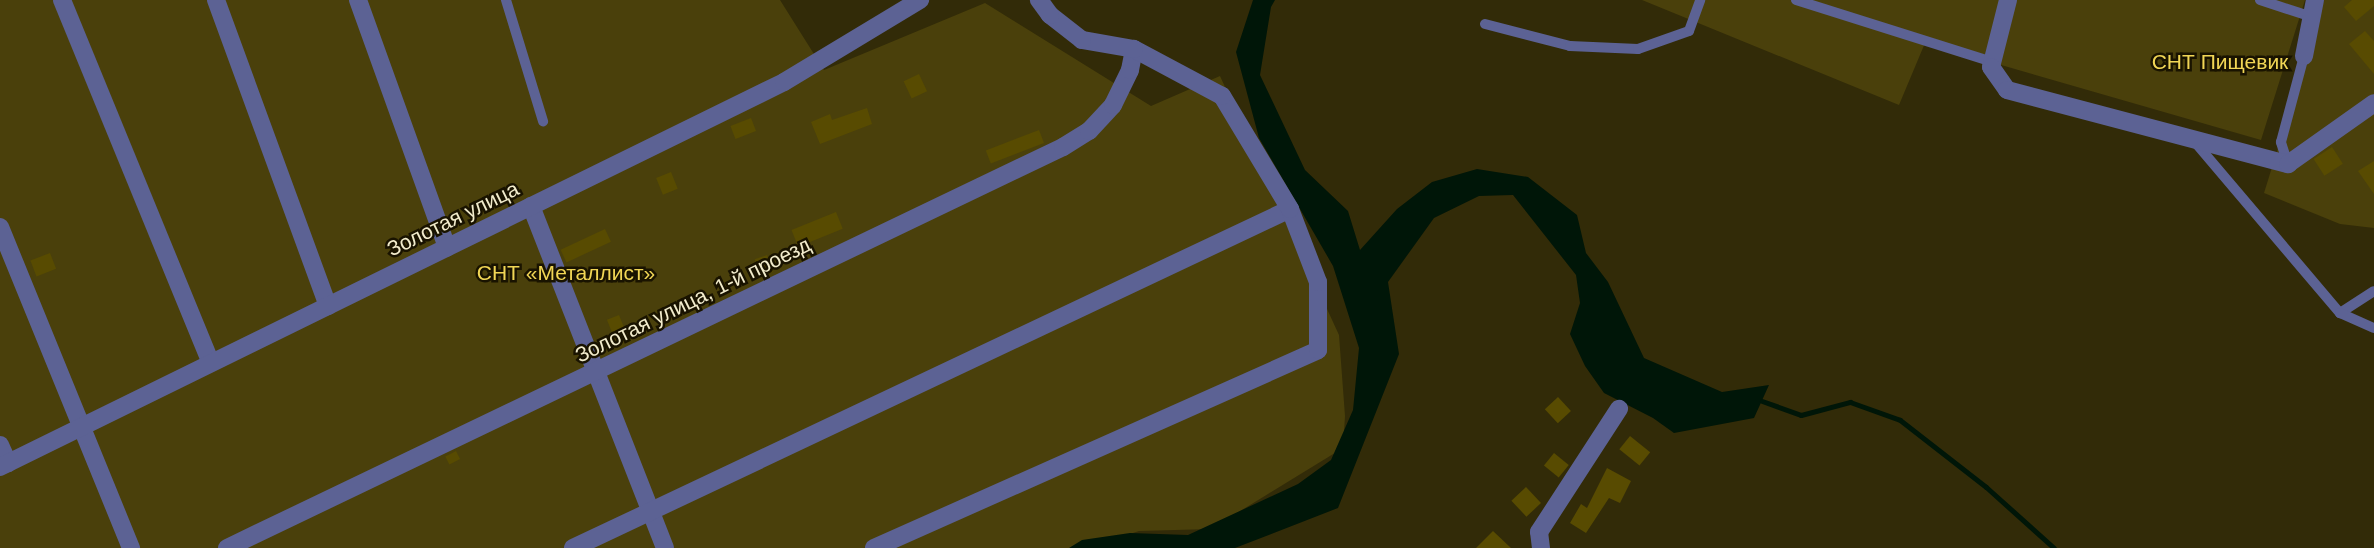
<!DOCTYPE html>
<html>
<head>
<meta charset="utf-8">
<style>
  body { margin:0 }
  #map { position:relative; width:2374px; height:548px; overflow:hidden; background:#322b08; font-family:Helvetica,sans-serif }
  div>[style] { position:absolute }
  .green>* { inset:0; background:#4a400b }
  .water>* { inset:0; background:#001608 }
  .stream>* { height:5px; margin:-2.5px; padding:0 2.5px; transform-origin:2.5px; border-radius:2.5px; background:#001608 }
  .building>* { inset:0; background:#584b01; transform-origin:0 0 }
  .service>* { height:10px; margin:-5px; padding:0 5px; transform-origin:5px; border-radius:5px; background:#5c6294 }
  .minor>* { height:18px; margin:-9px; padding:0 9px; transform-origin:9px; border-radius:9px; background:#5c6294 }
  .tertiary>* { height:18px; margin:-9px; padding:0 9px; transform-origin:9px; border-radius:9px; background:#5c6294 }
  span { translate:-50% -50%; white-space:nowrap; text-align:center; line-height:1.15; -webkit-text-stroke:5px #191300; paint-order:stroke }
  .park-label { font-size:21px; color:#f1d655 }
  .street-label { font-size:21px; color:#f2eccc }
</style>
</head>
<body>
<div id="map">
  <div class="green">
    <div style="clip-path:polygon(0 0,780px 0,824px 70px,985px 3px,1151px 106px,1220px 76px,1339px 335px,1345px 416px,1343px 448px,1211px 529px,1139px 531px,1087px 548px,0 548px)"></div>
    <div style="clip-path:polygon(1642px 0,2305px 0,2261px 140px,1925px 43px,1899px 105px)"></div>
    <div style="clip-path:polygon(2324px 0,2374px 0,2374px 228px,2340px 224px,2264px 193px)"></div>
  </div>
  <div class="water">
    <div style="clip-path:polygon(1253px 0,1275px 0,1271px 7px,1260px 75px,1305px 170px,1348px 211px,1360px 250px,1397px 209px,1432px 182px,1477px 169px,1528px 177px,1577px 215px,1586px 253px,1608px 282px,1644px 358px,1722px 392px,1769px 385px,1754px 418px,1674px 433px,1653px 418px,1604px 393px,1585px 366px,1570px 334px,1580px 303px,1576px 275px,1513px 195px,1479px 196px,1434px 218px,1388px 282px,1399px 354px,1338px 508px,1235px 548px,1069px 548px,1082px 540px,1130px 533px,1188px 535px,1298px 484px,1331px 460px,1353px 410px,1359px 348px,1333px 266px,1259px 138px,1236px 52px)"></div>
  </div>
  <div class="stream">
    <div style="left:1762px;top:401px;width:41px;rotate:19.7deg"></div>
    <div style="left:1801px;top:415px;width:51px;rotate:-14.9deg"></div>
    <div style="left:1850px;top:402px;width:53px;rotate:19.8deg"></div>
    <div style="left:1900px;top:420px;width:109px;rotate:37.9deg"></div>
    <div style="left:1986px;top:487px;width:91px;rotate:41.9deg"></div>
  </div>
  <div class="building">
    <div style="clip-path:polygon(2352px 0,2374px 0,2374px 6px,2356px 21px,2344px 7px)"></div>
    <div style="clip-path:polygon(2365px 31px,2374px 41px,2374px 74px,2349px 44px)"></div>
    <div style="left:919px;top:74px;width:19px;height:17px;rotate:65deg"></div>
    <div style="clip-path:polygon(867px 108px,872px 124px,820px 144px,811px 122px,830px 114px,832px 120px)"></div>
    <div style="left:751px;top:118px;width:14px;height:22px;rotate:69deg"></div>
    <div style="left:1039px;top:130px;width:14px;height:57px;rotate:69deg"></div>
    <div style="left:2332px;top:147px;width:20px;height:22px;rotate:57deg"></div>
    <div style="clip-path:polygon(2374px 161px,2374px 194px,2358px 171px)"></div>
    <div style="left:671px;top:172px;width:18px;height:16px;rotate:68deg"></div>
    <div style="left:836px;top:212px;width:18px;height:48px;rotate:68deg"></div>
    <div style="left:605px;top:229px;width:14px;height:49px;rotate:65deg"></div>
    <div style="left:50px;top:253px;width:17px;height:21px;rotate:69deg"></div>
    <div style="left:767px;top:255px;width:18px;height:13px;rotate:71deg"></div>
    <div style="left:684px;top:298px;width:14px;height:15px;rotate:65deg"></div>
    <div style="left:619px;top:315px;width:16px;height:13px;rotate:68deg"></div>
    <div style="left:1558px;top:397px;width:19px;height:18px;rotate:47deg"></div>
    <div style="left:1630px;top:436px;width:26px;height:17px;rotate:39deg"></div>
    <div style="left:456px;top:451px;width:9px;height:12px;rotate:63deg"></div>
    <div style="left:1554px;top:453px;width:19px;height:16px;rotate:39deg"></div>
    <div style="clip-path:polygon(1607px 468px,1631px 481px,1620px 503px,1609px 498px,1586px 533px,1570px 523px,1581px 504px,1587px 508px)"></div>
    <div style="left:1526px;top:487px;width:22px;height:20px;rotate:47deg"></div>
    <div style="clip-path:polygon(1493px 531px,1511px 548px,1476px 548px)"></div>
  </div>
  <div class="service">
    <div style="left:506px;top:0;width:127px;rotate:73deg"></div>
    <div style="left:1796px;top:0;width:207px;rotate:17.5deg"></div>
    <div style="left:2260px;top:0;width:55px;rotate:18.1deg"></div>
    <div style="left:1485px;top:24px;width:88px;rotate:14.5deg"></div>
    <div style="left:1570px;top:46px;width:68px;rotate:2.5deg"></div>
    <div style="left:1638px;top:49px;width:54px;rotate:-19.4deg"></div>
    <div style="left:1689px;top:31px;width:33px;rotate:-70deg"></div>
    <div style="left:2194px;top:141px;width:226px;rotate:49.7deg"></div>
    <div style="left:2340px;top:313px;width:40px;rotate:-32.9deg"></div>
    <div style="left:2288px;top:164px;width:23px;rotate:-108deg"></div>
    <div style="left:2281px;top:142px;width:89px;rotate:-75deg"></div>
    <div style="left:2340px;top:313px;width:37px;rotate:24deg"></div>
  </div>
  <div class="minor">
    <div style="left:62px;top:0;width:392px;rotate:67.7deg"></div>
    <div style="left:216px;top:0;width:326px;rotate:69.9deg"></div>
    <div style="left:358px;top:0;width:263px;rotate:70.2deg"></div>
    <div style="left:2008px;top:0;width:69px;rotate:104.2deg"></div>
    <div style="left:1991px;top:67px;width:28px;rotate:55deg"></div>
    <div style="left:2007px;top:90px;width:291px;rotate:14.8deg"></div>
    <div style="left:2288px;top:164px;width:105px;rotate:-35.3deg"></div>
    <div style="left:2304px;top:56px;width:57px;rotate:-78.9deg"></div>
    <div style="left:531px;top:206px;width:367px;rotate:68.6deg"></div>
    <div style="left:0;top:227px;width:347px;rotate:67.8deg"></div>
    <div style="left:0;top:445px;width:20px;rotate:66deg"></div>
    <div style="left:227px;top:548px;width:927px;rotate:-25.63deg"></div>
    <div style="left:1063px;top:147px;width:31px;rotate:-32deg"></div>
    <div style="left:1089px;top:131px;width:35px;rotate:-47deg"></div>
    <div style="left:1113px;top:105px;width:39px;rotate:-64deg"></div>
    <div style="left:1130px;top:70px;width:21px;rotate:-79deg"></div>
    <div style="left:573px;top:548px;width:793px;rotate:-25.3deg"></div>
    <div style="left:874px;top:548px;width:486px;rotate:-24deg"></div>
    <div style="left:1318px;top:350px;width:68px;rotate:-90deg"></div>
    <div style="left:1318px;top:282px;width:78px;rotate:-111deg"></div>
    <div style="left:1290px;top:209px;width:132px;rotate:-121deg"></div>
    <div style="left:1222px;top:96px;width:100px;rotate:-151.9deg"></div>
    <div style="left:1134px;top:49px;width:53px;rotate:-170.2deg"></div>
    <div style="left:1082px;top:40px;width:41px;rotate:-142deg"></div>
    <div style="left:1050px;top:15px;width:19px;rotate:-126deg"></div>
    <div style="left:1541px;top:548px;width:16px;rotate:-97deg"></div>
    <div style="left:1539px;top:532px;width:147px;rotate:-57deg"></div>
  </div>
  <div class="tertiary">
    <div style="left:0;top:467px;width:873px;rotate:-26.15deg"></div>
    <div style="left:784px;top:82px;width:159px;rotate:-31.1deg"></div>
  </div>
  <div class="park-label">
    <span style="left:2220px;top:62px">СНТ Пищевик</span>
    <span style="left:566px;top:273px">СНТ «Металлист»</span>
  </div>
  <div class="street-label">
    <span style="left:453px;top:219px;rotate:-26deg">Золотая улица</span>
    <span style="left:693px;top:300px;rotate:-26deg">Золотая улица, 1-й проезд</span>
  </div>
</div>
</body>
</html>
